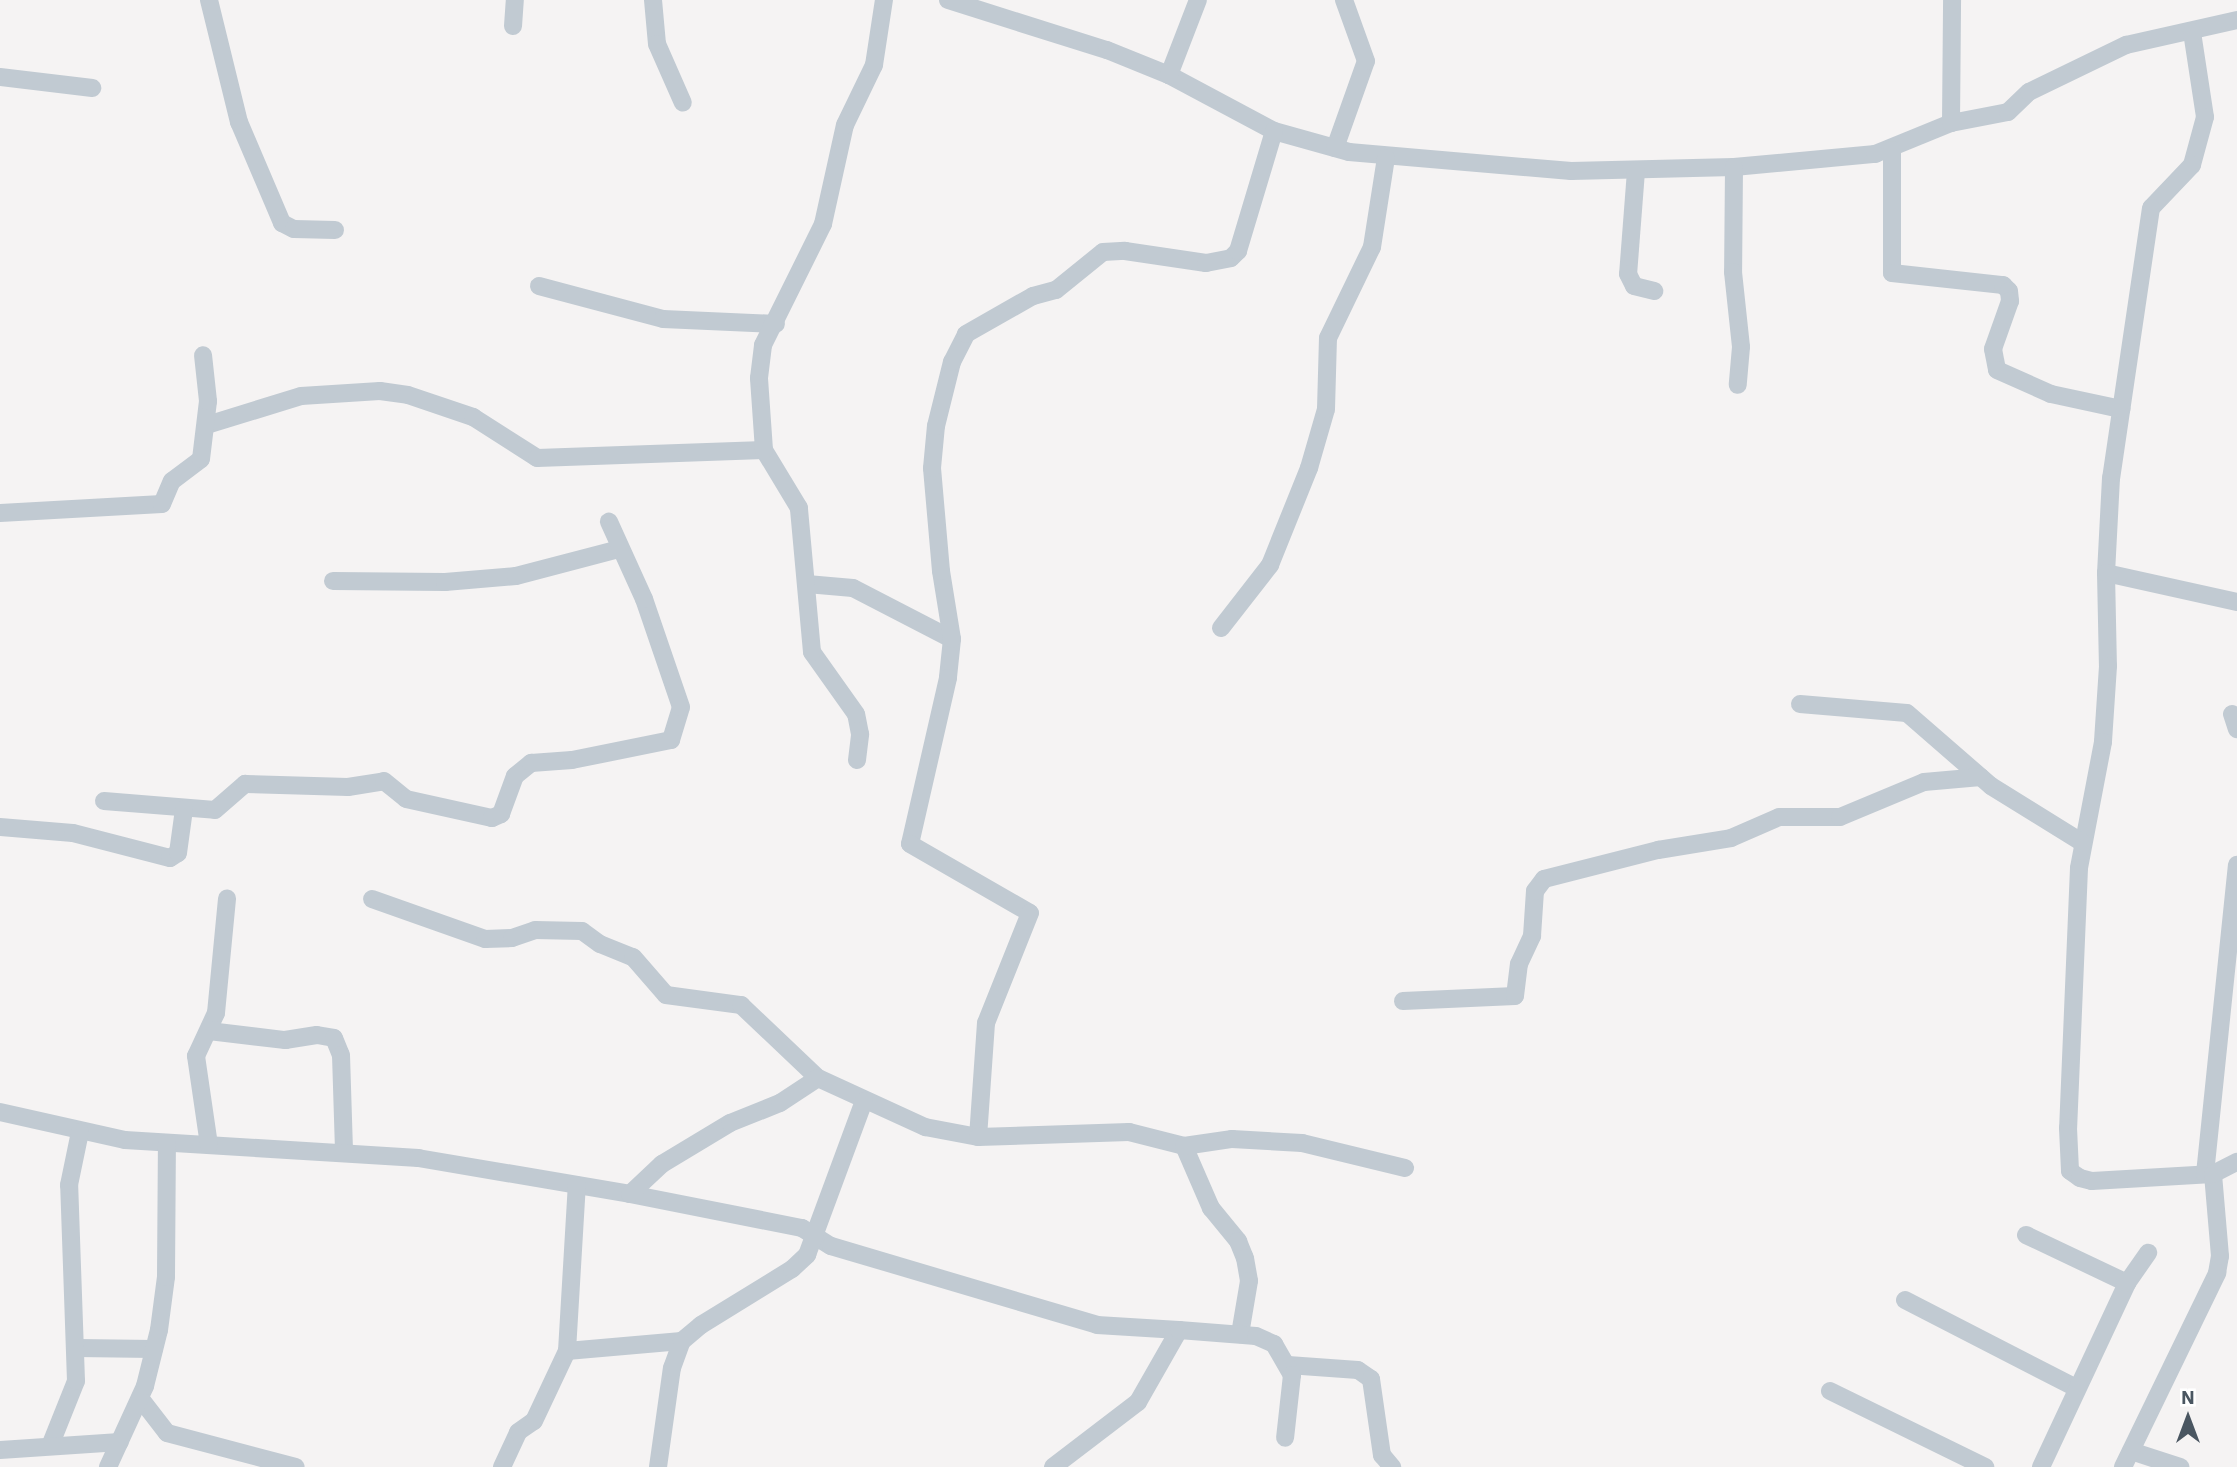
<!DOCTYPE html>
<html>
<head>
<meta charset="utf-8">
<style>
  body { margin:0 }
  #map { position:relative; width:2237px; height:1467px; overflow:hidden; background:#f5f3f3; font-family:"IBM Plex Sans",sans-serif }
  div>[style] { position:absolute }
  .street>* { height:18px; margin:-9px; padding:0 9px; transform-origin:9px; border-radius:9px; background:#c1cad2 }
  span { translate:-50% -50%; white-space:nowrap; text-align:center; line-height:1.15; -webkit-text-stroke:5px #fff; paint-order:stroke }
  .north { position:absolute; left:2153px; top:1383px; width:70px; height:70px; -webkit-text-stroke:5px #fff; paint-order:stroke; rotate:0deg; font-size:19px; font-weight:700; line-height:28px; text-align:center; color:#4a5661 }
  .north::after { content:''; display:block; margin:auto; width:24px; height:32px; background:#4a5661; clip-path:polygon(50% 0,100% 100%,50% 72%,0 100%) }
</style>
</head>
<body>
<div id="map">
  <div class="street">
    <div style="left:209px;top:0;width:126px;rotate:76.2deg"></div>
    <div style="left:239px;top:122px;width:110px;rotate:66.9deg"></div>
    <div style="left:282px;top:223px;width:13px;rotate:27deg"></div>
    <div style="left:294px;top:229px;width:41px;rotate:1.4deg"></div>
    <div style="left:653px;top:0;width:44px;rotate:84.8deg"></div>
    <div style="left:657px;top:44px;width:64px;rotate:66.2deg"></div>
    <div style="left:948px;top:0;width:167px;rotate:17.5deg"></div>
    <div style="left:1107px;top:50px;width:67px;rotate:22deg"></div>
    <div style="left:1169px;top:75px;width:119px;rotate:28.1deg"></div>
    <div style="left:1274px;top:131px;width:78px;rotate:15.6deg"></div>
    <div style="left:1349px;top:152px;width:223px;rotate:4.9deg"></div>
    <div style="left:1571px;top:171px;width:163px;rotate:-1.4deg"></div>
    <div style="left:1734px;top:167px;width:142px;rotate:-5.3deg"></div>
    <div style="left:1875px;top:154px;width:82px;rotate:-22.2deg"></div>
    <div style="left:1951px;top:123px;width:58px;rotate:-10.9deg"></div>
    <div style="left:2008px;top:112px;width:29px;rotate:-44deg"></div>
    <div style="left:2029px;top:92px;width:108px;rotate:-25.9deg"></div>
    <div style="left:2126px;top:45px;width:114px;rotate:-12.7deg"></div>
    <div style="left:513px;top:26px;width:26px;rotate:-86deg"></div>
    <div style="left:2192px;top:32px;width:86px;rotate:81.3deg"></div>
    <div style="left:2205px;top:117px;width:50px;rotate:105.2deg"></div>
    <div style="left:2192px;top:165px;width:59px;rotate:133.6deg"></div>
    <div style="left:2151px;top:208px;width:273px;rotate:98.4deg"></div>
    <div style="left:2111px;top:478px;width:95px;rotate:93deg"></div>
    <div style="left:2106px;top:573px;width:93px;rotate:88.8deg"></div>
    <div style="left:2108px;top:666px;width:76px;rotate:93.8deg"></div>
    <div style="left:2103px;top:742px;width:128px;rotate:100.8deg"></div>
    <div style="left:2079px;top:868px;width:260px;rotate:92.4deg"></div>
    <div style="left:2068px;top:1128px;width:43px;rotate:87.3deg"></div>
    <div style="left:2070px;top:1171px;width:12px;rotate:35deg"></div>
    <div style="left:2080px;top:1178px;width:12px;rotate:14deg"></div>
    <div style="left:2092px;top:1181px;width:121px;rotate:-3.3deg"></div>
    <div style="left:1169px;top:75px;width:80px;rotate:-68.9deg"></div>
    <div style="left:0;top:77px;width:93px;rotate:6.8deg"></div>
    <div style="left:1951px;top:123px;width:123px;rotate:-89.5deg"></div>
    <div style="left:1335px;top:148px;width:92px;rotate:-70.4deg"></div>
    <div style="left:1366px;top:61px;width:65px;rotate:-109.8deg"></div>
    <div style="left:1892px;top:150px;width:123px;rotate:90deg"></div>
    <div style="left:1892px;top:273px;width:112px;rotate:6.2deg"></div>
    <div style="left:2003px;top:285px;width:8px;rotate:45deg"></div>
    <div style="left:2009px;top:291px;width:10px;rotate:84deg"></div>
    <div style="left:2010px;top:301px;width:51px;rotate:109.5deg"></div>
    <div style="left:1993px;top:349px;width:21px;rotate:79deg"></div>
    <div style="left:1997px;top:370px;width:59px;rotate:24deg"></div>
    <div style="left:2051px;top:394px;width:72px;rotate:12.1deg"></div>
    <div style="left:1734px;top:167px;width:105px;rotate:90.5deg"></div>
    <div style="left:1733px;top:272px;width:75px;rotate:83.9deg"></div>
    <div style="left:1741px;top:347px;width:38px;rotate:95deg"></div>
    <div style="left:1636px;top:171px;width:103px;rotate:94.4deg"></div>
    <div style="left:1628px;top:274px;width:13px;rotate:63deg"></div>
    <div style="left:1634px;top:286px;width:21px;rotate:14deg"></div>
    <div style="left:539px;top:286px;width:128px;rotate:14.9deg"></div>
    <div style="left:663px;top:319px;width:113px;rotate:2.5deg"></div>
    <div style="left:207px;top:425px;width:98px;rotate:-17.1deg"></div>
    <div style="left:301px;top:396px;width:79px;rotate:-3.6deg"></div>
    <div style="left:380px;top:391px;width:28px;rotate:8deg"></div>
    <div style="left:408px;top:395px;width:69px;rotate:18.7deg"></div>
    <div style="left:473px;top:417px;width:76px;rotate:32.6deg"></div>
    <div style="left:537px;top:458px;width:227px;rotate:-2deg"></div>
    <div style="left:0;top:513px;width:162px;rotate:-3.2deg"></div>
    <div style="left:162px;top:504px;width:25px;rotate:-67deg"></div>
    <div style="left:172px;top:481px;width:36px;rotate:-37deg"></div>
    <div style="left:201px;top:459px;width:58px;rotate:-83.1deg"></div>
    <div style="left:208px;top:401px;width:46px;rotate:-96.2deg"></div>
    <div style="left:2106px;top:573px;width:134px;rotate:12.5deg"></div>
    <div style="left:333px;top:581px;width:112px;rotate:0.5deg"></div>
    <div style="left:445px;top:582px;width:71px;rotate:-4.8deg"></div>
    <div style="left:516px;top:576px;width:106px;rotate:-14.7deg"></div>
    <div style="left:807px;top:584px;width:46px;rotate:5deg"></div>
    <div style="left:853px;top:588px;width:111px;rotate:27.3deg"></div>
    <div style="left:952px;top:639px;width:39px;rotate:96deg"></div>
    <div style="left:948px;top:678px;width:170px;rotate:102.9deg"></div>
    <div style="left:910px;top:844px;width:138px;rotate:29.9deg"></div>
    <div style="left:1030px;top:913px;width:118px;rotate:111.8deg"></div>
    <div style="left:986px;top:1023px;width:114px;rotate:94deg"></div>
    <div style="left:1221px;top:628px;width:80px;rotate:-52.1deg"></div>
    <div style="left:1270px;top:565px;width:105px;rotate:-68.1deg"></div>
    <div style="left:1309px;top:468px;width:61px;rotate:-73.9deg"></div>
    <div style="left:1326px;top:409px;width:71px;rotate:-88.4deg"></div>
    <div style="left:1328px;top:338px;width:101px;rotate:-64.2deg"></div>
    <div style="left:1372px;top:247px;width:90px;rotate:-81.1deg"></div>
    <div style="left:952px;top:639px;width:69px;rotate:-99.2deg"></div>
    <div style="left:941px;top:571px;width:103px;rotate:-95deg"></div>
    <div style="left:932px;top:468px;width:42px;rotate:-84.6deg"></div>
    <div style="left:936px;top:426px;width:66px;rotate:-76deg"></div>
    <div style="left:952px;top:362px;width:31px;rotate:-63deg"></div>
    <div style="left:966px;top:334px;width:77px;rotate:-29.6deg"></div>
    <div style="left:1033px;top:296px;width:24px;rotate:-15deg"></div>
    <div style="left:1056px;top:290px;width:60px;rotate:-39deg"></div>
    <div style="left:1103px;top:252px;width:22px;rotate:-3deg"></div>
    <div style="left:1125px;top:251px;width:82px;rotate:8.4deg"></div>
    <div style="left:1206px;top:263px;width:25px;rotate:-11deg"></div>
    <div style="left:1231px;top:258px;width:10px;rotate:-45deg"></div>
    <div style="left:1238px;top:251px;width:125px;rotate:-73.3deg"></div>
    <div style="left:1800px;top:704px;width:107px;rotate:4.8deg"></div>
    <div style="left:1907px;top:713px;width:111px;rotate:41deg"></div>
    <div style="left:1991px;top:786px;width:108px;rotate:31.8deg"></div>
    <div style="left:2232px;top:714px;width:16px;rotate:72deg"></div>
    <div style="left:857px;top:760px;width:26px;rotate:-83deg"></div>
    <div style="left:860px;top:734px;width:20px;rotate:-101deg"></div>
    <div style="left:856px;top:714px;width:76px;rotate:-125.4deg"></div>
    <div style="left:812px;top:652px;width:145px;rotate:-95.2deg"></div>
    <div style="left:799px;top:508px;width:68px;rotate:-121.1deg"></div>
    <div style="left:764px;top:450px;width:72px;rotate:-94deg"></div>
    <div style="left:759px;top:378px;width:33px;rotate:-83deg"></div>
    <div style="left:763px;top:345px;width:135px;rotate:-63.6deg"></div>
    <div style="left:823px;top:224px;width:101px;rotate:-77.5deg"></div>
    <div style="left:845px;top:125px;width:67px;rotate:-64.2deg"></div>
    <div style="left:874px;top:65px;width:66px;rotate:-81.3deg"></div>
    <div style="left:104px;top:801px;width:111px;rotate:4.6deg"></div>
    <div style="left:215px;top:810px;width:40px;rotate:-41deg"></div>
    <div style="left:245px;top:784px;width:103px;rotate:1.7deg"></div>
    <div style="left:348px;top:787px;width:36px;rotate:-9deg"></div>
    <div style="left:384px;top:781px;width:28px;rotate:39deg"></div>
    <div style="left:406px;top:799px;width:88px;rotate:12.5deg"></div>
    <div style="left:492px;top:818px;width:10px;rotate:-24deg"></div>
    <div style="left:501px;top:814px;width:40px;rotate:-69.8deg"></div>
    <div style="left:515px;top:776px;width:21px;rotate:-39deg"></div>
    <div style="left:531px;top:763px;width:41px;rotate:-4.2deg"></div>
    <div style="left:572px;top:760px;width:101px;rotate:-11.4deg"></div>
    <div style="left:671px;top:740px;width:34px;rotate:-73deg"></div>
    <div style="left:681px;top:707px;width:114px;rotate:-108.9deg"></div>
    <div style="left:644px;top:599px;width:85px;rotate:-114.4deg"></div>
    <div style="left:0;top:827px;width:73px;rotate:4.7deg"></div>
    <div style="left:73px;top:833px;width:100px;rotate:14.5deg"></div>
    <div style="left:170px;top:858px;width:9px;rotate:-32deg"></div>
    <div style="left:178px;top:853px;width:44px;rotate:-82.2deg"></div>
    <div style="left:372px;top:899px;width:120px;rotate:19.5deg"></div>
    <div style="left:485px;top:939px;width:27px;rotate:-2deg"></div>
    <div style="left:512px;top:938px;width:24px;rotate:-19deg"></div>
    <div style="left:535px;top:930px;width:47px;rotate:1.2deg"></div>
    <div style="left:582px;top:931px;width:22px;rotate:36deg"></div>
    <div style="left:600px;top:944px;width:35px;rotate:22deg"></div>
    <div style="left:633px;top:957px;width:50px;rotate:49deg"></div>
    <div style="left:666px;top:995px;width:76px;rotate:7.6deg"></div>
    <div style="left:741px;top:1005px;width:106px;rotate:43.5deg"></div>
    <div style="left:818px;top:1078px;width:118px;rotate:24.6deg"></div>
    <div style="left:925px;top:1127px;width:54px;rotate:10.7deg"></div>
    <div style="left:978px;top:1137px;width:151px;rotate:-1.9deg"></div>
    <div style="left:1129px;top:1132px;width:57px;rotate:14.3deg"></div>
    <div style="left:1184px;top:1146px;width:68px;rotate:66.5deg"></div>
    <div style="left:1211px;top:1208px;width:43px;rotate:50.7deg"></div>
    <div style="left:1238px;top:1241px;width:18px;rotate:68deg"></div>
    <div style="left:1245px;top:1258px;width:23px;rotate:80deg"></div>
    <div style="left:1249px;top:1281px;width:54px;rotate:99.6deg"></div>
    <div style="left:1403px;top:1001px;width:112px;rotate:-2.6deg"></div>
    <div style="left:1515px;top:996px;width:32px;rotate:-83deg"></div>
    <div style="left:1519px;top:964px;width:31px;rotate:-65deg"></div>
    <div style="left:1532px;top:936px;width:45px;rotate:-86.2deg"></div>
    <div style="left:1535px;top:891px;width:15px;rotate:-53deg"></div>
    <div style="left:1544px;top:879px;width:118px;rotate:-14.3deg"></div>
    <div style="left:1658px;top:850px;width:74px;rotate:-9.3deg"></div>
    <div style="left:1731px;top:838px;width:52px;rotate:-23.6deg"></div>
    <div style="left:1779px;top:817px;width:61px"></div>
    <div style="left:1840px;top:817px;width:91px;rotate:-22.6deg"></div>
    <div style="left:1924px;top:782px;width:57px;rotate:-5deg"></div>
    <div style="left:209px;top:1031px;width:77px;rotate:6.8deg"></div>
    <div style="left:285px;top:1040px;width:32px;rotate:-9deg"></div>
    <div style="left:317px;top:1035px;width:17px;rotate:10deg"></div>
    <div style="left:334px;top:1038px;width:18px;rotate:68deg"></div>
    <div style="left:341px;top:1055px;width:98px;rotate:88.2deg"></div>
    <div style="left:0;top:1112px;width:128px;rotate:12.6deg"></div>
    <div style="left:125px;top:1140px;width:294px;rotate:3.5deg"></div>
    <div style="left:418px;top:1158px;width:215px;rotate:9.6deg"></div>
    <div style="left:630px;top:1194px;width:175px;rotate:11.2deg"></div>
    <div style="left:802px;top:1228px;width:34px;rotate:32deg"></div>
    <div style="left:831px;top:1246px;width:277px;rotate:16.5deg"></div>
    <div style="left:1097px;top:1325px;width:82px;rotate:3.5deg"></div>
    <div style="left:209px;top:1145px;width:90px;rotate:-98.3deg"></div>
    <div style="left:196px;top:1056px;width:47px;rotate:-65.1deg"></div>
    <div style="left:216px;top:1013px;width:115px;rotate:-84.5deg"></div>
    <div style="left:1184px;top:1146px;width:49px;rotate:-8.3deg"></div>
    <div style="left:1232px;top:1139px;width:70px;rotate:3.3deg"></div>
    <div style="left:1302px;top:1143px;width:106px;rotate:13.6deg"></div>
    <div style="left:2205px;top:1174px;width:311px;rotate:-84.1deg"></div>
    <div style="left:630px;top:1194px;width:44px;rotate:-43.2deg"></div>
    <div style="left:662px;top:1164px;width:79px;rotate:-31.1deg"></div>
    <div style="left:730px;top:1123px;width:54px;rotate:-21.8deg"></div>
    <div style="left:780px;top:1103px;width:45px;rotate:-33.3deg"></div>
    <div style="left:2026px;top:1235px;width:112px;rotate:25.4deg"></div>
    <div style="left:1905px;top:1300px;width:192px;rotate:27.2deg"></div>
    <div style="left:77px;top:1348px;width:77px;rotate:0.7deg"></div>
    <div style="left:567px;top:1351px;width:115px;rotate:-5deg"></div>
    <div style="left:1288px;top:1365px;width:70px;rotate:4.1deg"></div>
    <div style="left:1358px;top:1370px;width:16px;rotate:35deg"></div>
    <div style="left:1371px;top:1379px;width:77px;rotate:81.8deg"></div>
    <div style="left:1382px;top:1455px;width:16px;rotate:50deg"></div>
    <div style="left:1830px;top:1391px;width:173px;rotate:26.1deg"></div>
    <div style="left:140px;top:1398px;width:44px;rotate:52.4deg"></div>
    <div style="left:167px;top:1433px;width:133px;rotate:14.8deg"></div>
    <div style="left:50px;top:1446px;width:70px;rotate:-68.2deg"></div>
    <div style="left:76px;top:1381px;width:196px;rotate:-92deg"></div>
    <div style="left:69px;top:1185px;width:54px;rotate:-78.3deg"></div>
    <div style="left:0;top:1450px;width:120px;rotate:-3.8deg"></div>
    <div style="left:2131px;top:1451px;width:52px;rotate:18.1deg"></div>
    <div style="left:108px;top:1467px;width:89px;rotate:-65.4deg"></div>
    <div style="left:145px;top:1386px;width:58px;rotate:-76deg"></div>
    <div style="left:159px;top:1330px;width:53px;rotate:-82.5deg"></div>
    <div style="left:166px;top:1277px;width:133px;rotate:-89.6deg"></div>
    <div style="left:502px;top:1467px;width:38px;rotate:-65deg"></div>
    <div style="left:518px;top:1432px;width:19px;rotate:-35deg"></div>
    <div style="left:534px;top:1421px;width:77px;rotate:-64.8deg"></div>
    <div style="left:567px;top:1351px;width:166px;rotate:-86.6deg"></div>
    <div style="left:658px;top:1467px;width:100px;rotate:-82deg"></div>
    <div style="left:672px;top:1368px;width:29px;rotate:-70deg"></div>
    <div style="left:682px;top:1341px;width:25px;rotate:-40deg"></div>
    <div style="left:701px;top:1325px;width:107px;rotate:-31.6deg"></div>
    <div style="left:792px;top:1269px;width:21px;rotate:-43deg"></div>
    <div style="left:807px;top:1255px;width:164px;rotate:-69.7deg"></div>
    <div style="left:1053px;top:1467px;width:107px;rotate:-37.4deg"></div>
    <div style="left:1138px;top:1402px;width:83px;rotate:-60.3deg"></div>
    <div style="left:1179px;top:1330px;width:77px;rotate:4.5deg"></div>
    <div style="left:1256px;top:1336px;width:20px;rotate:24deg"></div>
    <div style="left:1274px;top:1344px;width:36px;rotate:60deg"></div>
    <div style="left:1292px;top:1375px;width:63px;rotate:96.3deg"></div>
    <div style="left:2041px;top:1467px;width:203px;rotate:-64.9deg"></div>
    <div style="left:2127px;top:1283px;width:37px;rotate:-55deg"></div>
    <div style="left:2123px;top:1467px;width:216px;rotate:-64.1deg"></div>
    <div style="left:2217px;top:1273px;width:17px;rotate:-80deg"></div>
    <div style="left:2220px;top:1256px;width:82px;rotate:-94.9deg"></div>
    <div style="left:2213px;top:1174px;width:27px;rotate:-27deg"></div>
  </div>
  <div class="north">N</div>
</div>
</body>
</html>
